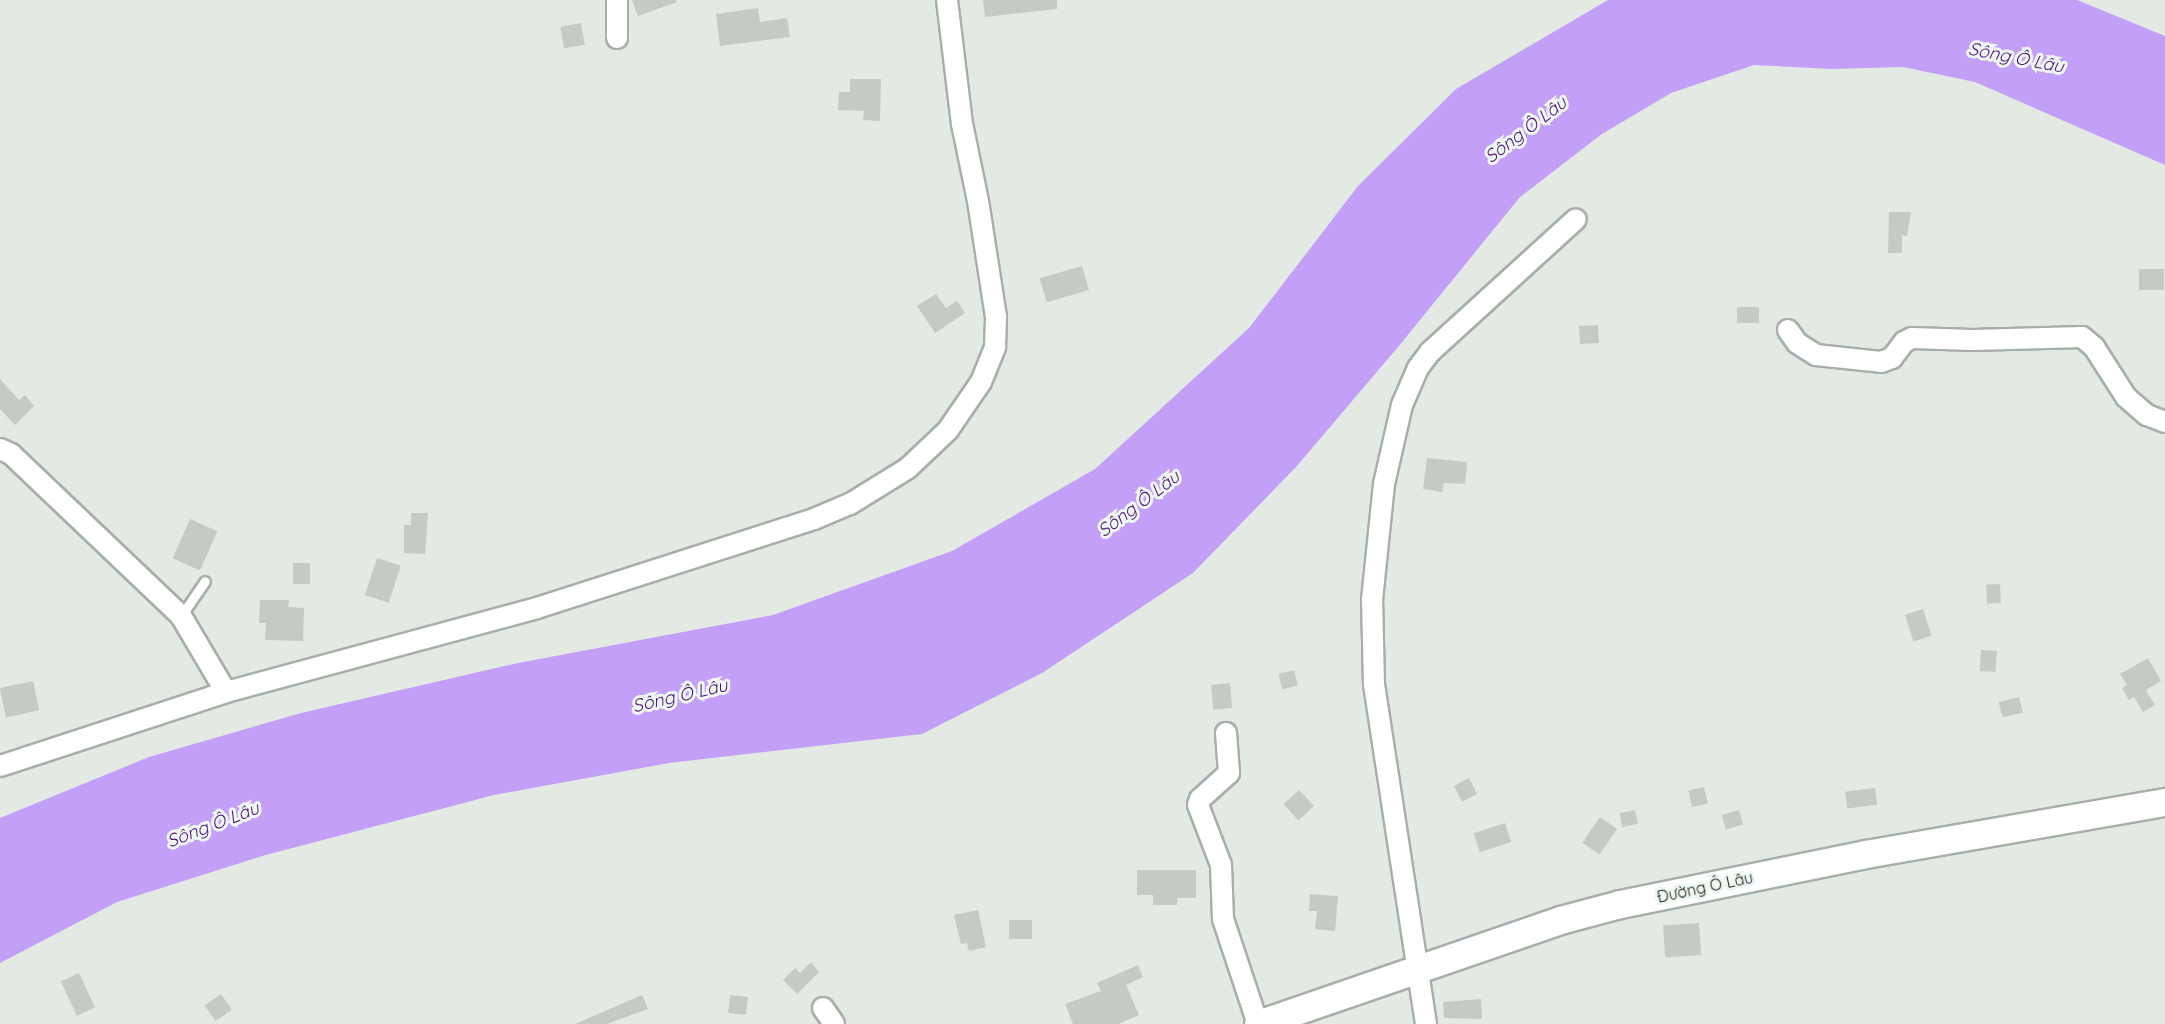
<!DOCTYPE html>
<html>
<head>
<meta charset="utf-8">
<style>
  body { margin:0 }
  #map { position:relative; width:2165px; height:1024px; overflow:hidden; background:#e2eae3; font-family:Quicksand,sans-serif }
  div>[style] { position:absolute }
  .water>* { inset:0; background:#c39ff8 }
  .building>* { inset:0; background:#c3cbc4; transform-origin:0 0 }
  .roads { filter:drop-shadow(2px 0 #a8afa9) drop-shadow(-2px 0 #a8afa9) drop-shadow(0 2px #a8afa9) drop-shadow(0 -2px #a8afa9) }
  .lane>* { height:9px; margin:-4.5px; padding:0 4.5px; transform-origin:4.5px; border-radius:4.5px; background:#fff }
  .street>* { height:20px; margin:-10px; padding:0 10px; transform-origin:10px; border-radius:10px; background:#fff }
  .secondary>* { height:27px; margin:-13.5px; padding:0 13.5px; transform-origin:13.5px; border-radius:13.5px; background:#fff }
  span { translate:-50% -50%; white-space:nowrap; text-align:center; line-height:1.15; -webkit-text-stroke:6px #eff7f1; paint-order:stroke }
  .street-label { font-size:16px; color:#202321 }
  .water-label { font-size:18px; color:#4d177e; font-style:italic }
</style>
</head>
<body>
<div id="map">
  <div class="water">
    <div style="clip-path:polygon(1608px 0,2077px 0,2165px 36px,2165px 165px,1975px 82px,1903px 67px,1832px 69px,1754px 65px,1671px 93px,1602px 134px,1520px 197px,1398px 347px,1296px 467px,1193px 573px,1042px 673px,922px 734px,669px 763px,494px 795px,262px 856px,117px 902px,0 963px,0 818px,149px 757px,301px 713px,518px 663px,773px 615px,952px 551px,1095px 469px,1249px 328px,1358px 186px,1456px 89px)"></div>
  </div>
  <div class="building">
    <div style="clip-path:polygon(632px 0,676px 0,677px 2px,638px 16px)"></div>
    <div style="clip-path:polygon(983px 0,1057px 0,1057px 9px,985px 17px)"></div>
    <div style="clip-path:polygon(758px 8px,760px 22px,787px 18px,790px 37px,720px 46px,716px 14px)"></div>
    <div style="left:581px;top:23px;width:22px;height:21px;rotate:80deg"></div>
    <div style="clip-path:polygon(850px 79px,881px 79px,880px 121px,863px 120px,864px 111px,838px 110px,839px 92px,850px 92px)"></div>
    <div style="clip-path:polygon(1889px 212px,1911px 212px,1907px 236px,1902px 235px,1902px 253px,1888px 253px)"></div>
    <div style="left:1082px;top:266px;width:25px;height:44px;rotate:74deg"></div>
    <div style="left:2139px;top:269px;width:25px;height:21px"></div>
    <div style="clip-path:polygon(936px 294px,946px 308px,957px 301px,965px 313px,935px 333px,917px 306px)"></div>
    <div style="left:1737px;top:307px;width:22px;height:16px"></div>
    <div style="left:1598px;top:325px;width:18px;height:19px;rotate:87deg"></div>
    <div style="clip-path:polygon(0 379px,19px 400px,25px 395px,34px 406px,15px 425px,0 409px)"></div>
    <div style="clip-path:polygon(1427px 458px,1467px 462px,1465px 484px,1444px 483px,1442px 492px,1423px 489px)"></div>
    <div style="clip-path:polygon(411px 513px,428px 513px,425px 554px,404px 553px,404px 525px,411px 525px)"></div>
    <div style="left:190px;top:519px;width:30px;height:43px;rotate:24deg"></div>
    <div style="left:377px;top:558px;width:25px;height:39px;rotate:18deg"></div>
    <div style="left:293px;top:563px;width:17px;height:21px"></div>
    <div style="left:2000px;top:584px;width:19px;height:14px;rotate:87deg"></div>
    <div style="clip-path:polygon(260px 600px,289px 600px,288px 607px,304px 608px,303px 641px,265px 640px,266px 623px,259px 623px)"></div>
    <div style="left:1923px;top:609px;width:28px;height:19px;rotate:72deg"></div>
    <div style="left:1981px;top:650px;width:16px;height:21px;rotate:4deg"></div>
    <div style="clip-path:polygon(2148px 658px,2161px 681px,2146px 690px,2155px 705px,2143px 712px,2134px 697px,2129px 700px,2122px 688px,2127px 685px,2120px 674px)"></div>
    <div style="left:1294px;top:670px;width:16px;height:16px;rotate:76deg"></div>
    <div style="left:33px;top:681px;width:30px;height:34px;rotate:78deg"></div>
    <div style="left:1230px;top:683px;width:25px;height:19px;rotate:85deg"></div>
    <div style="left:2019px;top:697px;width:16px;height:21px;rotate:76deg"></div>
    <div style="left:1469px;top:778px;width:18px;height:17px;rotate:63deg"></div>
    <div style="left:1704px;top:787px;width:17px;height:16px;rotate:77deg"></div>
    <div style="left:1875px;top:788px;width:17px;height:30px;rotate:83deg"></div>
    <div style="left:1299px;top:790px;width:22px;height:21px;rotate:47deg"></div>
    <div style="left:1635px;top:810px;width:14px;height:16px;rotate:78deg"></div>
    <div style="left:1739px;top:810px;width:15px;height:18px;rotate:74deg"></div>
    <div style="left:1600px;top:817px;width:21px;height:31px;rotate:35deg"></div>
    <div style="left:1505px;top:823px;width:20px;height:33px;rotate:72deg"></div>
    <div style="clip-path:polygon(1137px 870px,1196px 870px,1196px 898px,1177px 898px,1177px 905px,1153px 905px,1153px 895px,1137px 895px)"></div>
    <div style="clip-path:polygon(1310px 894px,1338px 896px,1335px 931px,1315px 929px,1317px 911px,1309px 911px)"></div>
    <div style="clip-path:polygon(978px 910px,986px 947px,969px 951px,967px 943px,961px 944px,954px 915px)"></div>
    <div style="left:1032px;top:920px;width:19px;height:23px;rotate:90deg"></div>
    <div style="left:1699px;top:923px;width:32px;height:36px;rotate:86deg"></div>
    <div style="clip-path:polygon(811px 962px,819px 972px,797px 994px,783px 980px,795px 968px,800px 973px)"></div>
    <div style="clip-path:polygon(1138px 965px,1143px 977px,1126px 985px,1139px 1015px,1118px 1024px,1073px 1024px,1065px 1004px,1101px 991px,1097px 983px)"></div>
    <div style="left:79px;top:973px;width:38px;height:20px;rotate:65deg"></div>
    <div style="left:221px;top:994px;width:19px;height:20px;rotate:55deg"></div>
    <div style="clip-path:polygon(642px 995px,648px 1009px,607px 1024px,575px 1024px)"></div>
    <div style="left:730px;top:995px;width:18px;height:18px;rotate:6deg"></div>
    <div style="clip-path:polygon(1481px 999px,1482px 1019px,1444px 1018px,1443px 1002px)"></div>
  </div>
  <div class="roads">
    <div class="lane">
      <div style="left:181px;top:616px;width:42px;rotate:-55.6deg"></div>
    </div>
    <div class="street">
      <div style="left:617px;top:0;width:38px;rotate:90deg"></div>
      <div style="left:1788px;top:330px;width:16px;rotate:55deg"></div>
      <div style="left:1797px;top:343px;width:22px;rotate:32deg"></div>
      <div style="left:1816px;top:355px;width:65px;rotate:6.1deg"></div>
      <div style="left:1881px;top:362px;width:12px;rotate:-20deg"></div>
      <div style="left:1892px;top:358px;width:20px;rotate:-53deg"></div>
      <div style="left:1904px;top:342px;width:9px;rotate:-27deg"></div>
      <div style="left:1912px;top:338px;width:61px;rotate:1.9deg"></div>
      <div style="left:1973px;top:340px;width:109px;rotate:-1.6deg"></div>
      <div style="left:2082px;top:337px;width:16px;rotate:40deg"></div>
      <div style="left:2094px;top:347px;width:59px;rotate:57.4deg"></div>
      <div style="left:2126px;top:397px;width:28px;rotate:41deg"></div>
      <div style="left:2147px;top:415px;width:19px;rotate:21deg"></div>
      <div style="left:0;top:449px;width:12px;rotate:24deg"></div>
      <div style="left:11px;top:454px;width:235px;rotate:43.6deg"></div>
      <div style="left:181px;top:616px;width:88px;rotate:59.4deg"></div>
      <div style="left:1226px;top:733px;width:40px;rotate:85.7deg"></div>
      <div style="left:1229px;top:773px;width:39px;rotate:138deg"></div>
      <div style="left:1200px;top:799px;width:6px;rotate:108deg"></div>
      <div style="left:1198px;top:805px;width:64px;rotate:69deg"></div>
      <div style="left:1221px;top:865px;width:54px;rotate:87.9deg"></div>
      <div style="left:1223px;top:919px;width:111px;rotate:71.6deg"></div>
      <div style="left:0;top:766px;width:238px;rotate:-18.1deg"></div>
      <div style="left:226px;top:692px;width:322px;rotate:-15.1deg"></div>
      <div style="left:537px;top:608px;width:291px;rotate:-17.8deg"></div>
      <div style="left:814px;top:519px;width:39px;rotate:-23deg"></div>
      <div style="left:850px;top:504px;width:68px;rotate:-31.8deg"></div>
      <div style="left:908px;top:468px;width:55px;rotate:-43.5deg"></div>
      <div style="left:948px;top:430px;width:58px;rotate:-55.5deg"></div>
      <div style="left:981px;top:382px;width:38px;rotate:-68deg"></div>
      <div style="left:995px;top:347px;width:30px;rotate:-88deg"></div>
      <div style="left:996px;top:317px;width:117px;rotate:-98.8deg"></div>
      <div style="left:978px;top:201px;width:79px;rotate:-101.7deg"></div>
      <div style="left:962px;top:124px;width:125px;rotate:-96.9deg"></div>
      <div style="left:823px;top:1008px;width:19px;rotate:55deg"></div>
      <div style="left:1426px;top:1024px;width:343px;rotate:-98.7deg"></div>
      <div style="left:1374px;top:685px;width:85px;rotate:-91.3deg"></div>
      <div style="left:1372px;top:600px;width:117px;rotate:-84.1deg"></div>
      <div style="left:1384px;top:484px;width:81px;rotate:-77.2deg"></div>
      <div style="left:1402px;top:405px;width:40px;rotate:-66.6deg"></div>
      <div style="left:1418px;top:368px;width:20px;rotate:-53deg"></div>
      <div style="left:1430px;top:352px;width:197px;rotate:-42.3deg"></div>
    </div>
    <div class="secondary">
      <div style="left:1258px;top:1024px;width:319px;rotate:-19deg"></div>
      <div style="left:1560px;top:920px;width:62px;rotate:-14.9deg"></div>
      <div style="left:1620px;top:904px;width:251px;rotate:-11.5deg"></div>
      <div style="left:1866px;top:854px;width:303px;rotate:-9.9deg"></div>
    </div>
  </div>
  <div class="street-label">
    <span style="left:1705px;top:887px;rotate:-12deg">Đường Ô Lâu</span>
  </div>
  <div class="water-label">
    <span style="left:2016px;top:58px;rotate:11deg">Sông Ô Lâu</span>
    <span style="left:1526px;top:130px;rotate:-37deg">Sông Ô Lâu</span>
    <span style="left:1139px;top:504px;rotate:-37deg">Sông Ô Lâu</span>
    <span style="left:680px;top:696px;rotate:-13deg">Sông Ô Lâu</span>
    <span style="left:213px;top:825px;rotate:-21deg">Sông Ô Lâu</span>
  </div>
</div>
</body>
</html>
